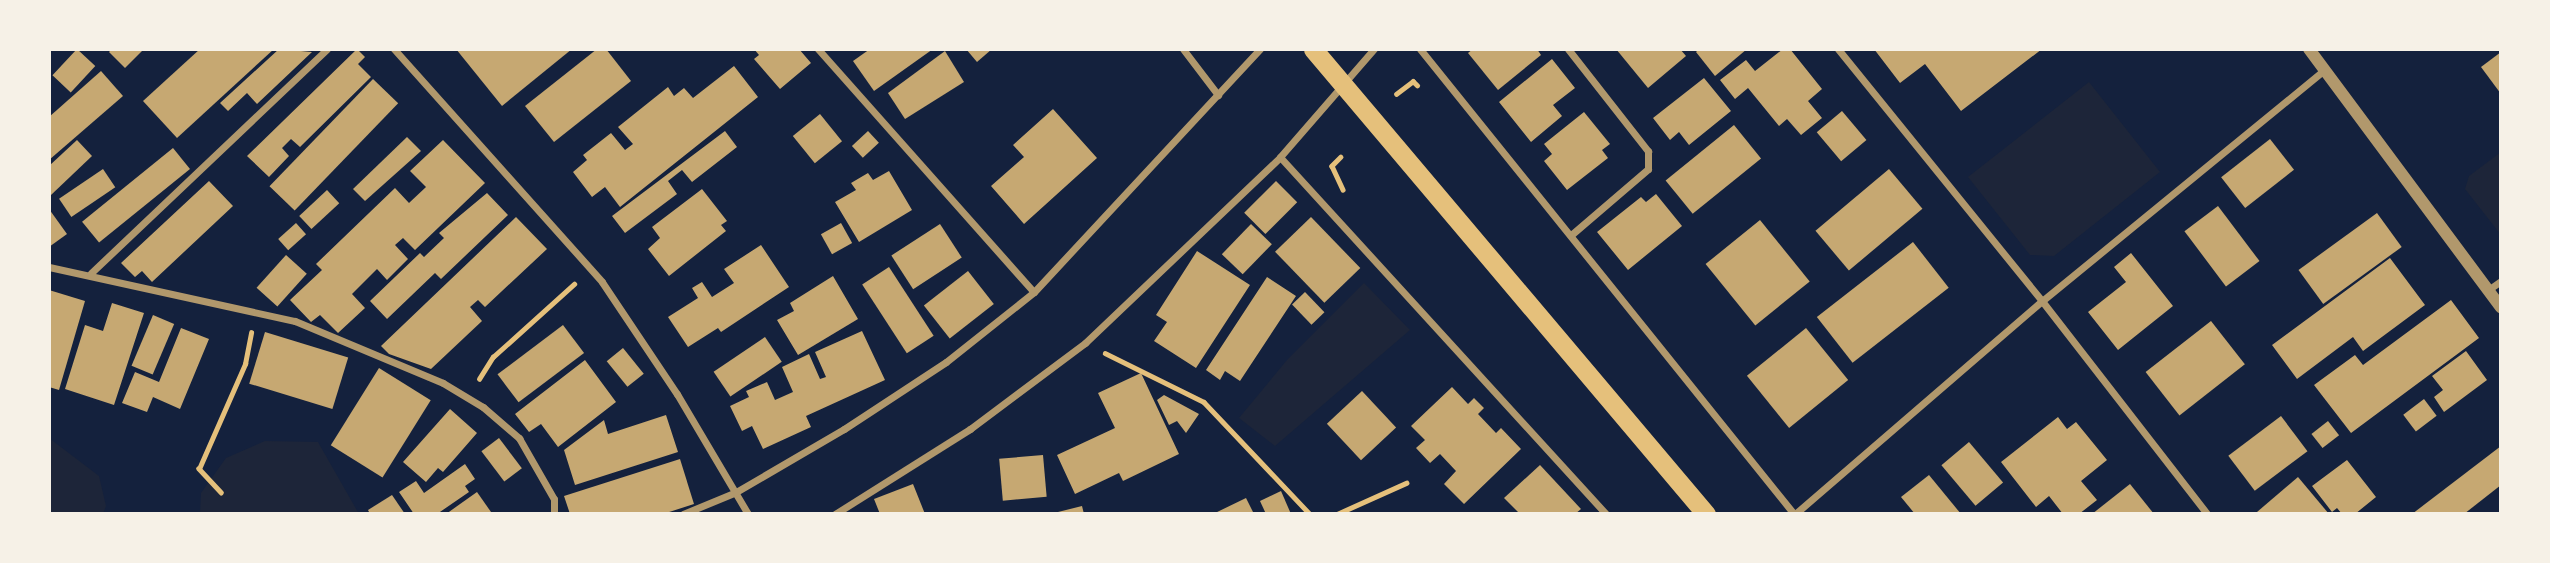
<!DOCTYPE html>
<html>
<head>
<meta charset="utf-8">
<style>
  body { margin:0 }
  #map { position:relative; width:2550px; height:563px; overflow:hidden; background:#14213d; font-family:Overpass,sans-serif }
  div>[style] { position:absolute }
  .green>* { inset:0; background:#1d2539 }
  .building>* { inset:0; background:#c6a872; transform-origin:0 0 }
  .path>* { height:4.5px; margin:-2.25px; padding:0 2.25px; transform-origin:2.25px; border-radius:2.25px; background:#e5c07b }
  .minor>* { height:7px; margin:-3.5px; padding:0 3.5px; transform-origin:3.5px; border-radius:3.5px; background:#b1986c }
  .tertiary>* { height:12px; margin:-6px; padding:0 6px; transform-origin:6px; border-radius:6px; background:#b1986c }
  .trunk>* { height:19px; margin:-9.5px; padding:0 9.5px; transform-origin:9.5px; border-radius:9.5px; background:#e5c07b }
  span { translate:-50% -50%; white-space:nowrap; text-align:center; line-height:1.15; -webkit-text-stroke:6px #f6f1e7; paint-order:stroke }
  .frame { position:absolute; inset:0; border:51px solid #f6f1e7; pointer-events:none }
</style>
</head>
<body>
<div id="map">
  <div class="green">
    <div style="clip-path:polygon(2089px 82px,2160px 172px,2054px 256px,2030px 255px,1968px 177px)"></div>
    <div style="clip-path:polygon(2501px 152px,2501px 235px,2465px 189px,2469px 176px)"></div>
    <div style="clip-path:polygon(1364px 283px,1410px 330px,1275px 446px,1239px 418px,1287px 360px)"></div>
    <div style="clip-path:polygon(49px 438px,99px 476px,106px 506px,103px 514px,49px 514px)"></div>
    <div style="clip-path:polygon(265px 441px,318px 442px,359px 514px,200px 514px,201px 493px,226px 458px)"></div>
  </div>
  <div class="building">
    <div style="left:77px;top:49px;width:25px;height:36px;rotate:43deg"></div>
    <div style="clip-path:polygon(112px 49px,144px 49px,125px 68px,109px 52px)"></div>
    <div style="clip-path:polygon(200px 49px,274px 49px,177px 138px,143px 101px)"></div>
    <div style="clip-path:polygon(279px 49px,312px 52px,257px 104px,247px 93px,228px 111px,220px 103px)"></div>
    <div style="clip-path:polygon(357px 49px,365px 57px,358px 64px,371px 77px,300px 147px,291px 139px,282px 148px,289px 156px,269px 177px,247px 156px)"></div>
    <div style="clip-path:polygon(456px 49px,572px 49px,502px 106px)"></div>
    <div style="clip-path:polygon(597px 49px,606px 49px,631px 81px,554px 142px,525px 106px)"></div>
    <div style="clip-path:polygon(754px 49px,799px 49px,811px 63px,780px 89px,754px 59px,759px 55px)"></div>
    <div style="clip-path:polygon(870px 49px,933px 49px,874px 91px,853px 61px)"></div>
    <div style="clip-path:polygon(966px 49px,992px 49px,977px 62px)"></div>
    <div style="clip-path:polygon(1473px 49px,1537px 49px,1541px 55px,1498px 90px,1468px 53px)"></div>
    <div style="clip-path:polygon(1616px 49px,1680px 49px,1686px 56px,1648px 88px)"></div>
    <div style="clip-path:polygon(1699px 49px,1747px 49px,1715px 76px,1696px 52px)"></div>
    <div style="clip-path:polygon(1783px 49px,1790px 49px,1822px 89px,1808px 101px,1822px 118px,1801px 135px,1787px 119px,1779px 126px,1748px 88px,1735px 99px,1720px 80px,1746px 60px,1755px 71px)"></div>
    <div style="clip-path:polygon(1874px 49px,2042px 49px,1961px 111px,1925px 64px,1900px 83px)"></div>
    <div style="clip-path:polygon(945px 51px,964px 82px,905px 119px,888px 93px)"></div>
    <div style="clip-path:polygon(2501px 52px,2501px 94px,2481px 67px)"></div>
    <div style="clip-path:polygon(1552px 59px,1575px 88px,1553px 105px,1562px 116px,1531px 142px,1499px 102px)"></div>
    <div style="clip-path:polygon(734px 66px,758px 97px,620px 207px,605px 187px,592px 197px,573px 172px,587px 160px,583px 155px,611px 133px,625px 150px,633px 144px,618px 127px,668px 87px,674px 96px,684px 88px,693px 98px)"></div>
    <div style="clip-path:polygon(101px 71px,123px 96px,49px 160px,49px 117px)"></div>
    <div style="clip-path:polygon(1704px 78px,1731px 111px,1689px 145px,1679px 132px,1670px 140px,1653px 118px)"></div>
    <div style="left:373px;top:79px;width:35px;height:149px;rotate:44deg"></div>
    <div style="clip-path:polygon(1053px 109px,1097px 158px,1024px 224px,991px 186px,1024px 157px,1013px 145px)"></div>
    <div style="left:1842px;top:111px;width:38px;height:33px;rotate:50deg"></div>
    <div style="clip-path:polygon(1584px 112px,1610px 144px,1602px 150px,1608px 158px,1567px 190px,1544px 161px,1552px 154px,1544px 144px)"></div>
    <div style="left:820px;top:114px;width:35px;height:35px;rotate:51deg"></div>
    <div style="left:1734px;top:125px;width:43px;height:88px;rotate:51deg"></div>
    <div style="clip-path:polygon(725px 131px,737px 147px,692px 182px,682px 170px,668px 181px,677px 194px,625px 233px,612px 216px)"></div>
    <div style="left:868px;top:131px;width:16px;height:22px;rotate:47deg"></div>
    <div style="clip-path:polygon(407px 137px,421px 151px,365px 201px,353px 189px)"></div>
    <div style="left:2270px;top:139px;width:39px;height:62px;rotate:52deg"></div>
    <div style="clip-path:polygon(77px 140px,92px 156px,51px 195px,49px 166px)"></div>
    <div style="clip-path:polygon(443px 140px,485px 183px,415px 250px,403px 238px,395px 245px,408px 259px,387px 280px,377px 269px,352px 294px,365px 308px,338px 333px,320px 315px,311px 322px,290px 300px,322px 270px,316px 264px,395px 188px,409px 203px,426px 187px,410px 171px)"></div>
    <div style="left:173px;top:148px;width:27px;height:117px;rotate:51deg"></div>
    <div style="left:103px;top:169px;width:22px;height:53px;rotate:56deg"></div>
    <div style="left:1889px;top:169px;width:52px;height:96px;rotate:50deg"></div>
    <div style="clip-path:polygon(889px 171px,912px 210px,859px 242px,835px 202px,856px 190px,851px 183px,868px 173px,873px 180px)"></div>
    <div style="clip-path:polygon(209px 181px,233px 206px,152px 282px,142px 271px,135px 277px,121px 263px)"></div>
    <div style="left:1276px;top:181px;width:30px;height:45px;rotate:45deg"></div>
    <div style="clip-path:polygon(702px 189px,727px 221px,721px 225px,726px 231px,669px 276px,648px 249px,660px 238px,652px 227px)"></div>
    <div style="left:327px;top:190px;width:18px;height:38px;rotate:47deg"></div>
    <div style="clip-path:polygon(487px 193px,508px 215px,441px 279px,435px 273px,387px 319px,370px 301px,420px 253px,424px 257px,444px 238px,439px 233px)"></div>
    <div style="clip-path:polygon(1656px 194px,1682px 226px,1628px 270px,1597px 232px,1641px 197px,1646px 202px)"></div>
    <div style="left:2218px;top:206px;width:69px;height:42px;rotate:53deg"></div>
    <div style="clip-path:polygon(49px 209px,67px 234px,49px 247px)"></div>
    <div style="left:2377px;top:213px;width:42px;height:97px;rotate:54deg"></div>
    <div style="clip-path:polygon(516px 217px,547px 249px,485px 307px,478px 300px,470px 307px,482px 321px,431px 369px,389px 354px,381px 346px)"></div>
    <div style="left:1311px;top:217px;width:71px;height:50px;rotate:46deg"></div>
    <div style="left:1760px;top:220px;width:79px;height:70px;rotate:51deg"></div>
    <div style="left:296px;top:223px;width:15px;height:24px;rotate:48deg"></div>
    <div style="left:841px;top:223px;width:23px;height:23px;rotate:61deg"></div>
    <div style="left:940px;top:224px;width:40px;height:58px;rotate:57deg"></div>
    <div style="left:1251px;top:224px;width:29px;height:42px;rotate:44deg"></div>
    <div style="left:1913px;top:242px;width:58px;height:122px;rotate:52deg"></div>
    <div style="clip-path:polygon(761px 245px,789px 287px,721px 332px,718px 328px,688px 347px,668px 317px,698px 298px,692px 288px,702px 282px,712px 297px,734px 283px,724px 269px)"></div>
    <div style="clip-path:polygon(1197px 251px,1250px 285px,1196px 368px,1154px 341px,1167px 322px,1156px 315px)"></div>
    <div style="clip-path:polygon(2131px 253px,2173px 306px,2118px 350px,2088px 312px,2126px 282px,2114px 267px)"></div>
    <div style="left:286px;top:255px;width:28px;height:44px;rotate:42deg"></div>
    <div style="clip-path:polygon(2390px 258px,2425px 305px,2363px 351px,2353px 337px,2297px 379px,2272px 345px)"></div>
    <div style="left:889px;top:267px;width:82px;height:32px;rotate:57deg"></div>
    <div style="left:968px;top:271px;width:42px;height:56px;rotate:52deg"></div>
    <div style="clip-path:polygon(833px 276px,858px 319px,798px 355px,777px 320px,794px 311px,790px 303px)"></div>
    <div style="clip-path:polygon(1267px 277px,1296px 296px,1240px 381px,1225px 371px,1220px 380px,1206px 370px)"></div>
    <div style="clip-path:polygon(49px 290px,85px 301px,59px 390px,49px 387px)"></div>
    <div style="left:1305px;top:292px;width:28px;height:18px;rotate:46deg"></div>
    <div style="clip-path:polygon(2451px 300px,2479px 338px,2351px 433px,2314px 385px,2355px 355px,2363px 365px)"></div>
    <div style="clip-path:polygon(112px 303px,144px 313px,114px 405px,65px 389px,85px 325px,103px 331px)"></div>
    <div style="left:153px;top:315px;width:23px;height:55px;rotate:23deg"></div>
    <div style="left:2211px;top:321px;width:55px;height:83px;rotate:52deg"></div>
    <div style="left:563px;top:325px;width:35px;height:82px;rotate:53deg"></div>
    <div style="clip-path:polygon(181px 328px,209px 339px,180px 409px,153px 397px,147px 412px,122px 403px,135px 372px,159px 382px)"></div>
    <div style="left:1806px;top:328px;width:67px;height:76px;rotate:51deg"></div>
    <div style="clip-path:polygon(862px 331px,885px 380px,806px 416px,811px 427px,763px 449px,752px 426px,742px 431px,730px 406px,749px 397px,746px 391px,767px 382px,775px 400px,793px 392px,782px 367px,809px 354px,820px 379px,826px 377px,815px 352px)"></div>
    <div style="left:265px;top:332px;width:87px;height:54px;rotate:17deg"></div>
    <div style="left:765px;top:337px;width:30px;height:62px;rotate:56deg"></div>
    <div style="left:623px;top:348px;width:33px;height:21px;rotate:51deg"></div>
    <div style="clip-path:polygon(2466px 351px,2487px 380px,2444px 412px,2434px 397px,2443px 390px,2432px 376px)"></div>
    <div style="clip-path:polygon(585px 360px,616px 402px,558px 447px,541px 424px,529px 432px,515px 414px)"></div>
    <div style="left:379px;top:368px;width:61px;height:91px;rotate:32deg"></div>
    <div style="clip-path:polygon(1141px 373px,1179px 454px,1123px 481px,1119px 473px,1075px 494px,1057px 455px,1115px 428px,1098px 393px)"></div>
    <div style="clip-path:polygon(1452px 387px,1468px 404px,1474px 398px,1484px 408px,1478px 414px,1496px 433px,1501px 428px,1521px 449px,1464px 504px,1444px 484px,1456px 471px,1440px 454px,1430px 463px,1416px 448px,1425px 440px,1411px 426px)"></div>
    <div style="left:1362px;top:391px;width:50px;height:48px;rotate:47deg"></div>
    <div style="clip-path:polygon(1164px 395px,1199px 414px,1186px 433px,1177px 421px,1169px 425px,1157px 400px)"></div>
    <div style="left:2424px;top:399px;width:21px;height:26px;rotate:53deg"></div>
    <div style="clip-path:polygon(450px 409px,477px 433px,443px 472px,438px 468px,426px 482px,403px 462px)"></div>
    <div style="clip-path:polygon(666px 415px,678px 452px,575px 485px,564px 450px,604px 420px,608px 434px)"></div>
    <div style="left:2281px;top:416px;width:44px;height:66px;rotate:53deg"></div>
    <div style="clip-path:polygon(2058px 417px,2067px 429px,2076px 422px,2107px 460px,2081px 481px,2097px 500px,2079px 514px,2063px 514px,2049px 496px,2036px 507px,2001px 462px)"></div>
    <div style="left:2328px;top:421px;width:18px;height:21px;rotate:52deg"></div>
    <div style="left:499px;top:438px;width:38px;height:22px;rotate:53deg"></div>
    <div style="left:1969px;top:442px;width:53px;height:36px;rotate:50deg"></div>
    <div style="clip-path:polygon(2501px 446px,2501px 485px,2464px 514px,2412px 514px)"></div>
    <div style="left:1043px;top:455px;width:42px;height:44px;rotate:85deg"></div>
    <div style="clip-path:polygon(680px 459px,694px 504px,663px 514px,570px 514px,564px 496px)"></div>
    <div style="clip-path:polygon(2347px 460px,2376px 497px,2355px 514px,2342px 514px,2337px 508px,2332px 512px,2312px 486px)"></div>
    <div style="clip-path:polygon(465px 464px,475px 479px,465px 486px,469px 492px,437px 514px,414px 514px,399px 492px,416px 481px,424px 493px)"></div>
    <div style="clip-path:polygon(1540px 465px,1581px 509px,1575px 514px,1520px 514px,1504px 498px)"></div>
    <div style="clip-path:polygon(1929px 475px,1961px 514px,1915px 514px,1901px 497px)"></div>
    <div style="clip-path:polygon(2298px 477px,2329px 514px,2258px 514px,2257px 512px)"></div>
    <div style="clip-path:polygon(913px 484px,925px 514px,880px 514px,874px 499px)"></div>
    <div style="clip-path:polygon(2130px 484px,2154px 514px,2092px 514px)"></div>
    <div style="clip-path:polygon(1281px 491px,1291px 514px,1266px 514px,1260px 501px)"></div>
    <div style="clip-path:polygon(477px 492px,491px 512px,446px 514px)"></div>
    <div style="clip-path:polygon(392px 495px,405px 514px,370px 514px,368px 510px)"></div>
    <div style="clip-path:polygon(1246px 498px,1254px 514px,1213px 514px)"></div>
    <div style="clip-path:polygon(1082px 506px,1084px 514px,1054px 514px,1054px 513px)"></div>
  </div>
  <div class="path">
    <div style="left:1396px;top:94px;width:21px;rotate:-37deg"></div>
    <div style="left:1413px;top:81px;width:6px;rotate:45deg"></div>
    <div style="left:1341px;top:157px;width:13px;rotate:135deg"></div>
    <div style="left:1332px;top:166px;width:26px;rotate:65deg"></div>
    <div style="left:1105px;top:353px;width:110px;rotate:26.3deg"></div>
    <div style="left:1204px;top:402px;width:154px;rotate:46.6deg"></div>
    <div style="left:479px;top:379px;width:26px;rotate:-58deg"></div>
    <div style="left:493px;top:357px;width:109px;rotate:-42deg"></div>
    <div style="left:221px;top:493px;width:33px;rotate:-133deg"></div>
    <div style="left:199px;top:469px;width:115px;rotate:-66.3deg"></div>
    <div style="left:245px;top:364px;width:32px;rotate:-79deg"></div>
    <div style="left:1337px;top:514px;width:76px;rotate:-24.2deg"></div>
  </div>
  <div class="minor">
    <div style="left:394px;top:49px;width:312px;rotate:48.2deg"></div>
    <div style="left:602px;top:282px;width:135px;rotate:56.2deg"></div>
    <div style="left:677px;top:394px;width:139px;rotate:59.4deg"></div>
    <div style="left:818px;top:49px;width:325px;rotate:48.4deg"></div>
    <div style="left:1183px;top:49px;width:58px;rotate:52.7deg"></div>
    <div style="left:1420px;top:49px;width:597px;rotate:51.19deg"></div>
    <div style="left:1568px;top:49px;width:130px;rotate:51.9deg"></div>
    <div style="left:1648px;top:151px;width:18px;rotate:90deg"></div>
    <div style="left:1648px;top:169px;width:101px;rotate:139.4deg"></div>
    <div style="left:1838px;top:49px;width:324px;rotate:51deg"></div>
    <div style="left:2042px;top:301px;width:269px;rotate:52.2deg"></div>
    <div style="left:1280px;top:157px;width:483px;rotate:47.6deg"></div>
    <div style="left:49px;top:267px;width:252px;rotate:12.4deg"></div>
    <div style="left:295px;top:321px;width:160px;rotate:22.7deg"></div>
    <div style="left:443px;top:383px;width:47px;rotate:31deg"></div>
    <div style="left:483px;top:407px;width:48px;rotate:40.7deg"></div>
    <div style="left:519px;top:438px;width:70px;rotate:60.2deg"></div>
    <div style="left:554px;top:499px;width:15px;rotate:90deg"></div>
    <div style="left:91px;top:273px;width:325px;rotate:-43.5deg"></div>
    <div style="left:2488px;top:290px;width:16px;rotate:-35deg"></div>
    <div style="left:683px;top:514px;width:57px;rotate:-22.5deg"></div>
    <div style="left:736px;top:492px;width:125px;rotate:-30.3deg"></div>
    <div style="left:844px;top:429px;width:122px;rotate:-33.3deg"></div>
    <div style="left:946px;top:362px;width:112px;rotate:-38.5deg"></div>
    <div style="left:1034px;top:292px;width:332px;rotate:-47.1deg"></div>
    <div style="left:835px;top:514px;width:160px;rotate:-32.2deg"></div>
    <div style="left:970px;top:429px;width:144px;rotate:-36.8deg"></div>
    <div style="left:1085px;top:343px;width:269px;rotate:-43.6deg"></div>
    <div style="left:1280px;top:157px;width:143px;rotate:-49deg"></div>
    <div style="left:1795px;top:514px;width:326px;rotate:-40.8deg"></div>
    <div style="left:2042px;top:301px;width:365px;rotate:-39.3deg"></div>
  </div>
  <div class="tertiary">
    <div style="left:2309px;top:49px;width:322px;rotate:53.4deg"></div>
  </div>
  <div class="trunk">
    <div style="left:1313px;top:49px;width:609px;rotate:49.8deg"></div>
  </div>
  <div class="frame"></div>
</div>
</body>
</html>
